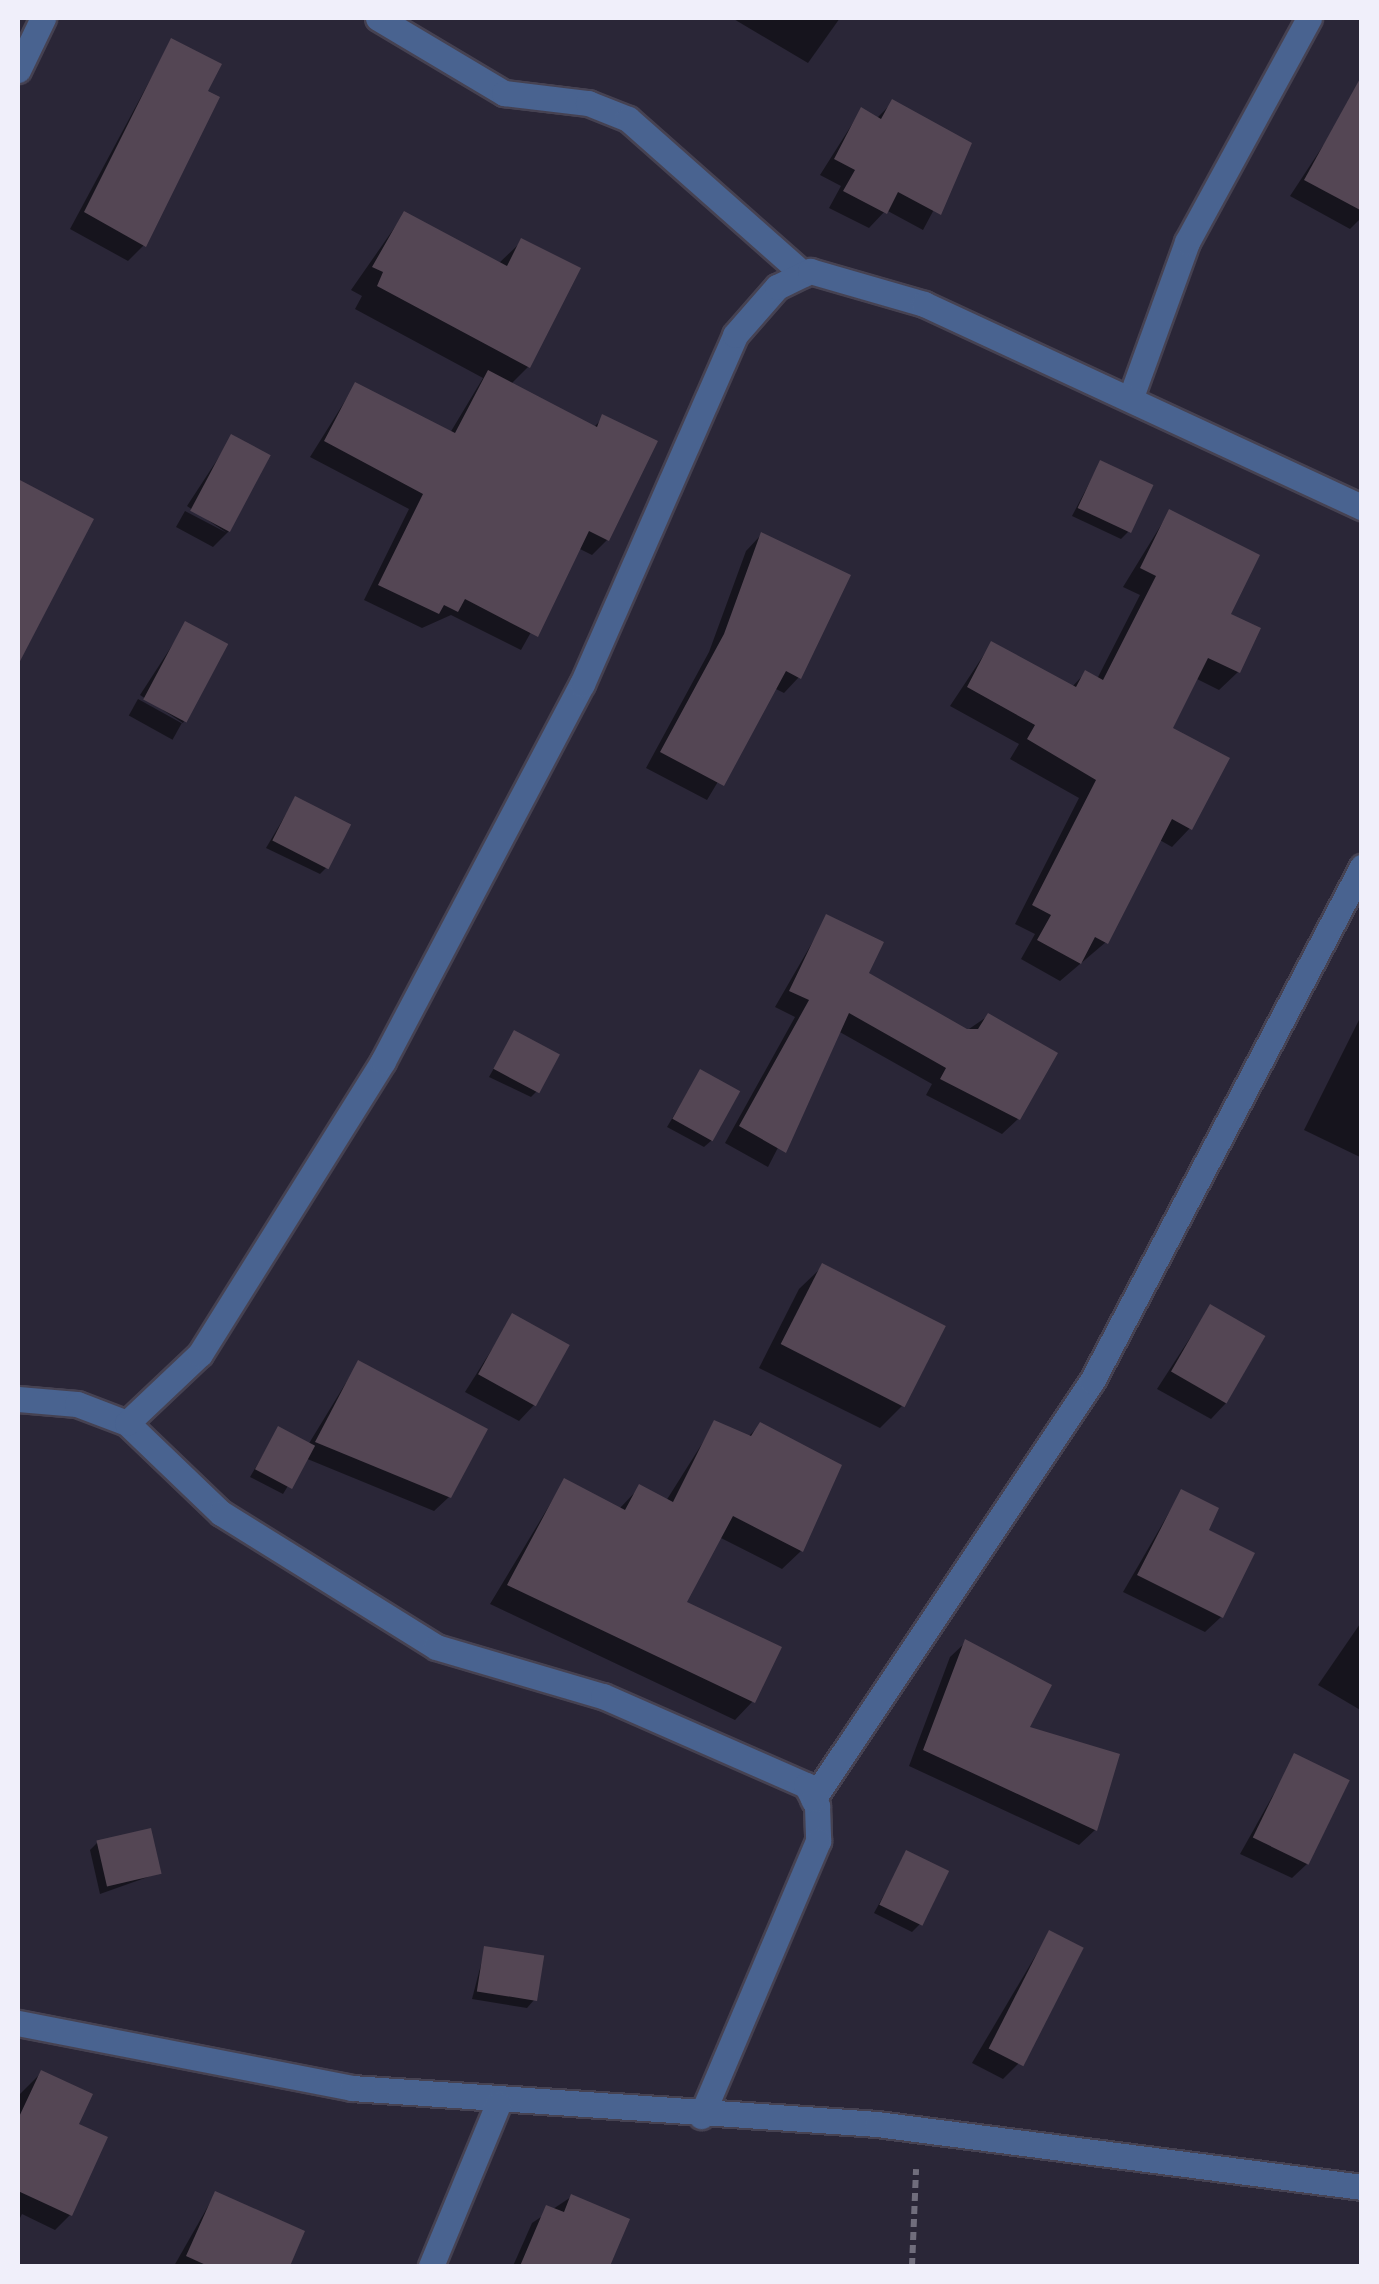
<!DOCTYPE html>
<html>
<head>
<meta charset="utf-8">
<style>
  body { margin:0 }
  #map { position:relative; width:1379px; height:2284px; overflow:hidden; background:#2a2637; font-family:Overpass,sans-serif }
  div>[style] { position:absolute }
  .shadow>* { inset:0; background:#0007; transform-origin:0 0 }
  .building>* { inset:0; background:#544654; transform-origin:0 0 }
  .path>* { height:6px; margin-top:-3px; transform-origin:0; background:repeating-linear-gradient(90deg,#706d7c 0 8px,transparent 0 13px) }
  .roads { filter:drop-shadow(2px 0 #464252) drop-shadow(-2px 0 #464252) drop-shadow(0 2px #464252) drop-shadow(0 -2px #464252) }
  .street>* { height:25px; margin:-12.5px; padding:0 12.5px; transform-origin:12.5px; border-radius:12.5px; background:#496390 }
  span { translate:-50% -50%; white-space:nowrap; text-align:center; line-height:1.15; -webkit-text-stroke:10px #201d2d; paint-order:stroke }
  .frame { position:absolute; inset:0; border:20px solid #f0effa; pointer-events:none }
</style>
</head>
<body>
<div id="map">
  <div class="shadow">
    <div style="clip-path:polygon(732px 18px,840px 18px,808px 63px)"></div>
    <div style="clip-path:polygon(171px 41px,205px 92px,144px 245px,128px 261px,70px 229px)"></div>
    <div style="clip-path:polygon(893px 102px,969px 144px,923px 230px,886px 210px,869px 228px,829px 208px,841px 186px,820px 175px,861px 110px,876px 119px)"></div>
    <div style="clip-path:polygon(1336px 126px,1362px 140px,1362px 217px,1350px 229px,1290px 196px)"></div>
    <div style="clip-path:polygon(404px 214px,498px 264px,522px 241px,528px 367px,510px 385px,593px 428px,603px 418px,607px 540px,592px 555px,578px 548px,521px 650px,451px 615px,422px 628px,364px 600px,409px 509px,310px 457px,355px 385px,450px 433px,483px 378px,355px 309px,362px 296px,351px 290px)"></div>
    <div style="clip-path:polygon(232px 437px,229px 531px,213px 547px,176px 527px,185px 511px,227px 533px,187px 506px)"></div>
    <div style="clip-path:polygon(1100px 463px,1128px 532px,1121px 539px,1072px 516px)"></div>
    <div style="clip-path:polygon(22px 484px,31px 634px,18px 647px,18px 489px)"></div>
    <div style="clip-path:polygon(1169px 512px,1227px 615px,1238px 672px,1219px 690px,1195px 678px,1169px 729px,1190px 828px,1172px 847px,1158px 839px,1106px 942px,1060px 981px,1021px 959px,1035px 934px,1015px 924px,1079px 798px,1010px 759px,1019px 744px,950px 706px,991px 644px,1071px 688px,1085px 673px,1097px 679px,1140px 595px,1123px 587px)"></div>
    <div style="clip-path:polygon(761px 535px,799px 677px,784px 693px,774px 688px,707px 800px,646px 768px,709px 652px,746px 551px)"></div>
    <div style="clip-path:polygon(186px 624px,184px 721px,183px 723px,140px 695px)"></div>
    <div style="left:138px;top:699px;width:50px;height:19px;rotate:29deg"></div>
    <div style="clip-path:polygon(295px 799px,327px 867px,320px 874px,266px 848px)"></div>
    <div style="clip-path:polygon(827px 917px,865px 974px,966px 1031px,988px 1016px,1018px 1119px,1002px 1134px,926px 1095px,932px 1084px,838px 1031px,768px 1167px,725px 1143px,795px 1017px,775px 1007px)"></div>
    <div style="clip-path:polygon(1362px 1014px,1362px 1158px,1304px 1130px)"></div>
    <div style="clip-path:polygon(514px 1033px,538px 1090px,531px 1097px,489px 1077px)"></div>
    <div style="clip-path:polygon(700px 1072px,712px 1140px,704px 1147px,667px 1127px)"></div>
    <div style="clip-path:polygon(823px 1266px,903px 1405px,880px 1428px,759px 1368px,799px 1289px)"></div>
    <div style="clip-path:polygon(1210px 1307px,1226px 1403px,1211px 1419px,1157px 1389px)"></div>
    <div style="clip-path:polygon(513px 1316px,534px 1405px,519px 1421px,465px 1392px)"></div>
    <div style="clip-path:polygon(358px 1363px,449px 1497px,434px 1511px,305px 1458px,283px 1494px,250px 1477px,278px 1429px,308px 1445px)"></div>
    <div style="clip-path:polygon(715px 1423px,748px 1437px,760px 1425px,839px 1467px,801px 1551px,782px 1569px,719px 1537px,684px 1603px,753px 1701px,735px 1720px,490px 1604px,564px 1481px,619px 1509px,640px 1487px,666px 1501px)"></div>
    <div style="clip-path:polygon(1181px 1492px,1205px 1531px,1221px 1617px,1205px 1632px,1123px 1592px)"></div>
    <div style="clip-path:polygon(1362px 1621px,1362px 1711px,1318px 1685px)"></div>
    <div style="clip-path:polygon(966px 1642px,1027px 1728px,1117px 1756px,1095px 1830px,1079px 1845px,909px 1766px,950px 1657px)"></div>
    <div style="clip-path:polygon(1295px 1756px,1308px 1863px,1292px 1878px,1240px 1854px)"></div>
    <div style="clip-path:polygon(97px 1843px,159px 1873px,100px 1894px,90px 1850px)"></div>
    <div style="clip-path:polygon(907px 1853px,920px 1924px,912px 1932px,874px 1913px)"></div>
    <div style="clip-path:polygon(1049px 1933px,1018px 2064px,1003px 2079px,972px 2063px)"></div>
    <div style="clip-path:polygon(485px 1949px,534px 2000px,527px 2008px,472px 1999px)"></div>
    <div style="clip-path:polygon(41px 2073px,75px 2125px,70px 2215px,55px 2230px,22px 2214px,18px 2222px,18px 2096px)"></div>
    <div style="clip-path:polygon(215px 2194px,302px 2233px,287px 2266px,174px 2266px)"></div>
    <div style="clip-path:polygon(571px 2197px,627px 2220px,607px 2266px,513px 2266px,532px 2223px)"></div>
  </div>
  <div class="building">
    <div style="clip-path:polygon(171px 38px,222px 64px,208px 91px,220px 97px,146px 247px,84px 212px)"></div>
    <div style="clip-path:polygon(1362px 75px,1362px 211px,1304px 180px)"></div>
    <div style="clip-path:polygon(892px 99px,972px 143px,941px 215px,898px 192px,887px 214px,843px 191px,855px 170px,834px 159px,861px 107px,881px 119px)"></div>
    <div style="clip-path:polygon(404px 211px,507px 266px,521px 238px,581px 268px,530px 368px,377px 286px,383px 272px,372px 267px)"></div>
    <div style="clip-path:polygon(488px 370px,597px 427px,602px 414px,658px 441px,609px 541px,589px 531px,538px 637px,465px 599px,458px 612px,444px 605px,439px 614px,378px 585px,423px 494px,324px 441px,355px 382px,455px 433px)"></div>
    <div style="left:231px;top:434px;width:45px;height:87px;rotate:28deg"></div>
    <div style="left:1100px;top:460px;width:59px;height:53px;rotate:25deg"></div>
    <div style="clip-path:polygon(18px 479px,94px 519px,18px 665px)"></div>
    <div style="clip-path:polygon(1169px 509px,1260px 555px,1231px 614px,1261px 628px,1240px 673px,1208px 658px,1173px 728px,1230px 758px,1192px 830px,1172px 819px,1108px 944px,1095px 937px,1081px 964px,1037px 940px,1051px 915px,1032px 905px,1096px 780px,1027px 739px,1035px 725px,967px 687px,991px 641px,1076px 687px,1085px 670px,1103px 680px,1156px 576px,1140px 568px)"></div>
    <div style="clip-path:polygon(761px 532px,851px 575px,801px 679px,786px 671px,724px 786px,660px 752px,724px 634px)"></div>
    <div style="left:185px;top:621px;width:49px;height:89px;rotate:28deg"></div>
    <div style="left:295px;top:796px;width:63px;height:50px;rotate:27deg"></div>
    <div style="clip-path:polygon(826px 914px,884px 942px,869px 973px,967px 1029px,978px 1029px,988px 1013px,1058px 1053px,1020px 1120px,940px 1079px,946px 1068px,849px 1013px,786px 1153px,739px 1126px,809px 1000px,789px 991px)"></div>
    <div style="left:514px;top:1030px;width:52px;height:44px;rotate:28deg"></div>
    <div style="left:700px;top:1069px;width:46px;height:57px;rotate:29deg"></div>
    <div style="left:822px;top:1263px;width:139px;height:91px;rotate:27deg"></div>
    <div style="left:1210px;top:1304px;width:64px;height:78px;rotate:30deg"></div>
    <div style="left:512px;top:1313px;width:66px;height:70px;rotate:29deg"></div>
    <div style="clip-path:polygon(358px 1360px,488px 1429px,451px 1498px,315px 1442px)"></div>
    <div style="clip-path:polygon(714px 1420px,751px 1436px,760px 1422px,842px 1465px,803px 1552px,733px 1516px,687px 1602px,782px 1647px,755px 1703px,507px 1585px,564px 1478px,625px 1510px,639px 1484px,673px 1502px)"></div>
    <div style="left:278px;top:1426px;width:42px;height:49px;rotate:28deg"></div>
    <div style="clip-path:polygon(1181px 1489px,1219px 1508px,1209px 1530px,1255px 1553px,1223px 1618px,1137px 1575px)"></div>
    <div style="clip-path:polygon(965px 1639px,1052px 1685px,1030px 1727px,1120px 1754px,1097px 1831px,923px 1750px)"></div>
    <div style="left:1294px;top:1753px;width:62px;height:94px;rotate:26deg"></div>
    <div style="left:151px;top:1828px;width:47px;height:56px;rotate:77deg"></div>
    <div style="left:906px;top:1850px;width:48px;height:61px;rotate:26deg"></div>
    <div style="left:1049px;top:1930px;width:39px;height:133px;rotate:27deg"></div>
    <div style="left:484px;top:1946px;width:61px;height:46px;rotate:9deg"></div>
    <div style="clip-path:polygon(41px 2070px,93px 2094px,79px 2124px,108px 2137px,72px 2216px,18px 2191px,18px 2119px)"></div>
    <div style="clip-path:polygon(215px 2191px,305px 2231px,290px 2266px,208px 2266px,186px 2256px)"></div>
    <div style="clip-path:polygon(571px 2194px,630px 2219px,610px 2266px,520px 2266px,546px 2205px,564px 2212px)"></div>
  </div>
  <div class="path">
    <div style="left:912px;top:2266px;width:97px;rotate:-87.6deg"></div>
  </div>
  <div class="roads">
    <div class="street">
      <div style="left:378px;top:18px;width:147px;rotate:30.8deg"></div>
      <div style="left:504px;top:93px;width:85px;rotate:6.8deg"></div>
      <div style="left:588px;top:103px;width:43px;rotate:21.8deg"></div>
      <div style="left:628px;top:119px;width:234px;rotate:41.5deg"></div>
      <div style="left:18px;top:70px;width:58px;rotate:-64.3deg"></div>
      <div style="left:1132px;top:394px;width:162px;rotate:-70.1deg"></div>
      <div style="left:1187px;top:242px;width:255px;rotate:-61.4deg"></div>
      <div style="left:18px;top:1399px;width:59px;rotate:4.8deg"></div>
      <div style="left:77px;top:1404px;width:53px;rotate:20.8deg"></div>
      <div style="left:127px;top:1423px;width:130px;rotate:43.8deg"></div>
      <div style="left:221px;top:1513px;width:253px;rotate:31.9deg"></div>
      <div style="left:436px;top:1647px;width:174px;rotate:16.4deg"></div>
      <div style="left:603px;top:1696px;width:222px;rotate:23.7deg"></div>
      <div style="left:806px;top:1785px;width:24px;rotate:62deg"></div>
      <div style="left:817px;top:1806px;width:35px;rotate:88deg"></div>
      <div style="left:818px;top:1841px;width:299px;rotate:113deg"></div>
      <div style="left:127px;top:1423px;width:100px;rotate:-43.4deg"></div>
      <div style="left:200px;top:1354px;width:345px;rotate:-58deg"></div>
      <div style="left:383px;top:1061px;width:426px;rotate:-62.2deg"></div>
      <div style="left:582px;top:684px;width:381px;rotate:-66.3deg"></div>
      <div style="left:735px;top:335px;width:64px;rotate:-48.8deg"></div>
      <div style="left:777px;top:287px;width:37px;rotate:-26deg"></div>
      <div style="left:810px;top:271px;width:119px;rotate:16.1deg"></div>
      <div style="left:924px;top:304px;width:483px;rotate:24.9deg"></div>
      <div style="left:813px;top:1799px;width:503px;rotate:-56.28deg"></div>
      <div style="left:1092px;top:1381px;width:581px;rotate:-62.29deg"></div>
      <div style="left:18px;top:2023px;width:340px;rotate:11deg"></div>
      <div style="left:352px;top:2088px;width:526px;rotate:3.92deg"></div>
      <div style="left:877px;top:2124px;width:489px;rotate:7.4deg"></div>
      <div style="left:431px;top:2266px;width:175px;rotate:-67.5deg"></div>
    </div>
  </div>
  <div class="frame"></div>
</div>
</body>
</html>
